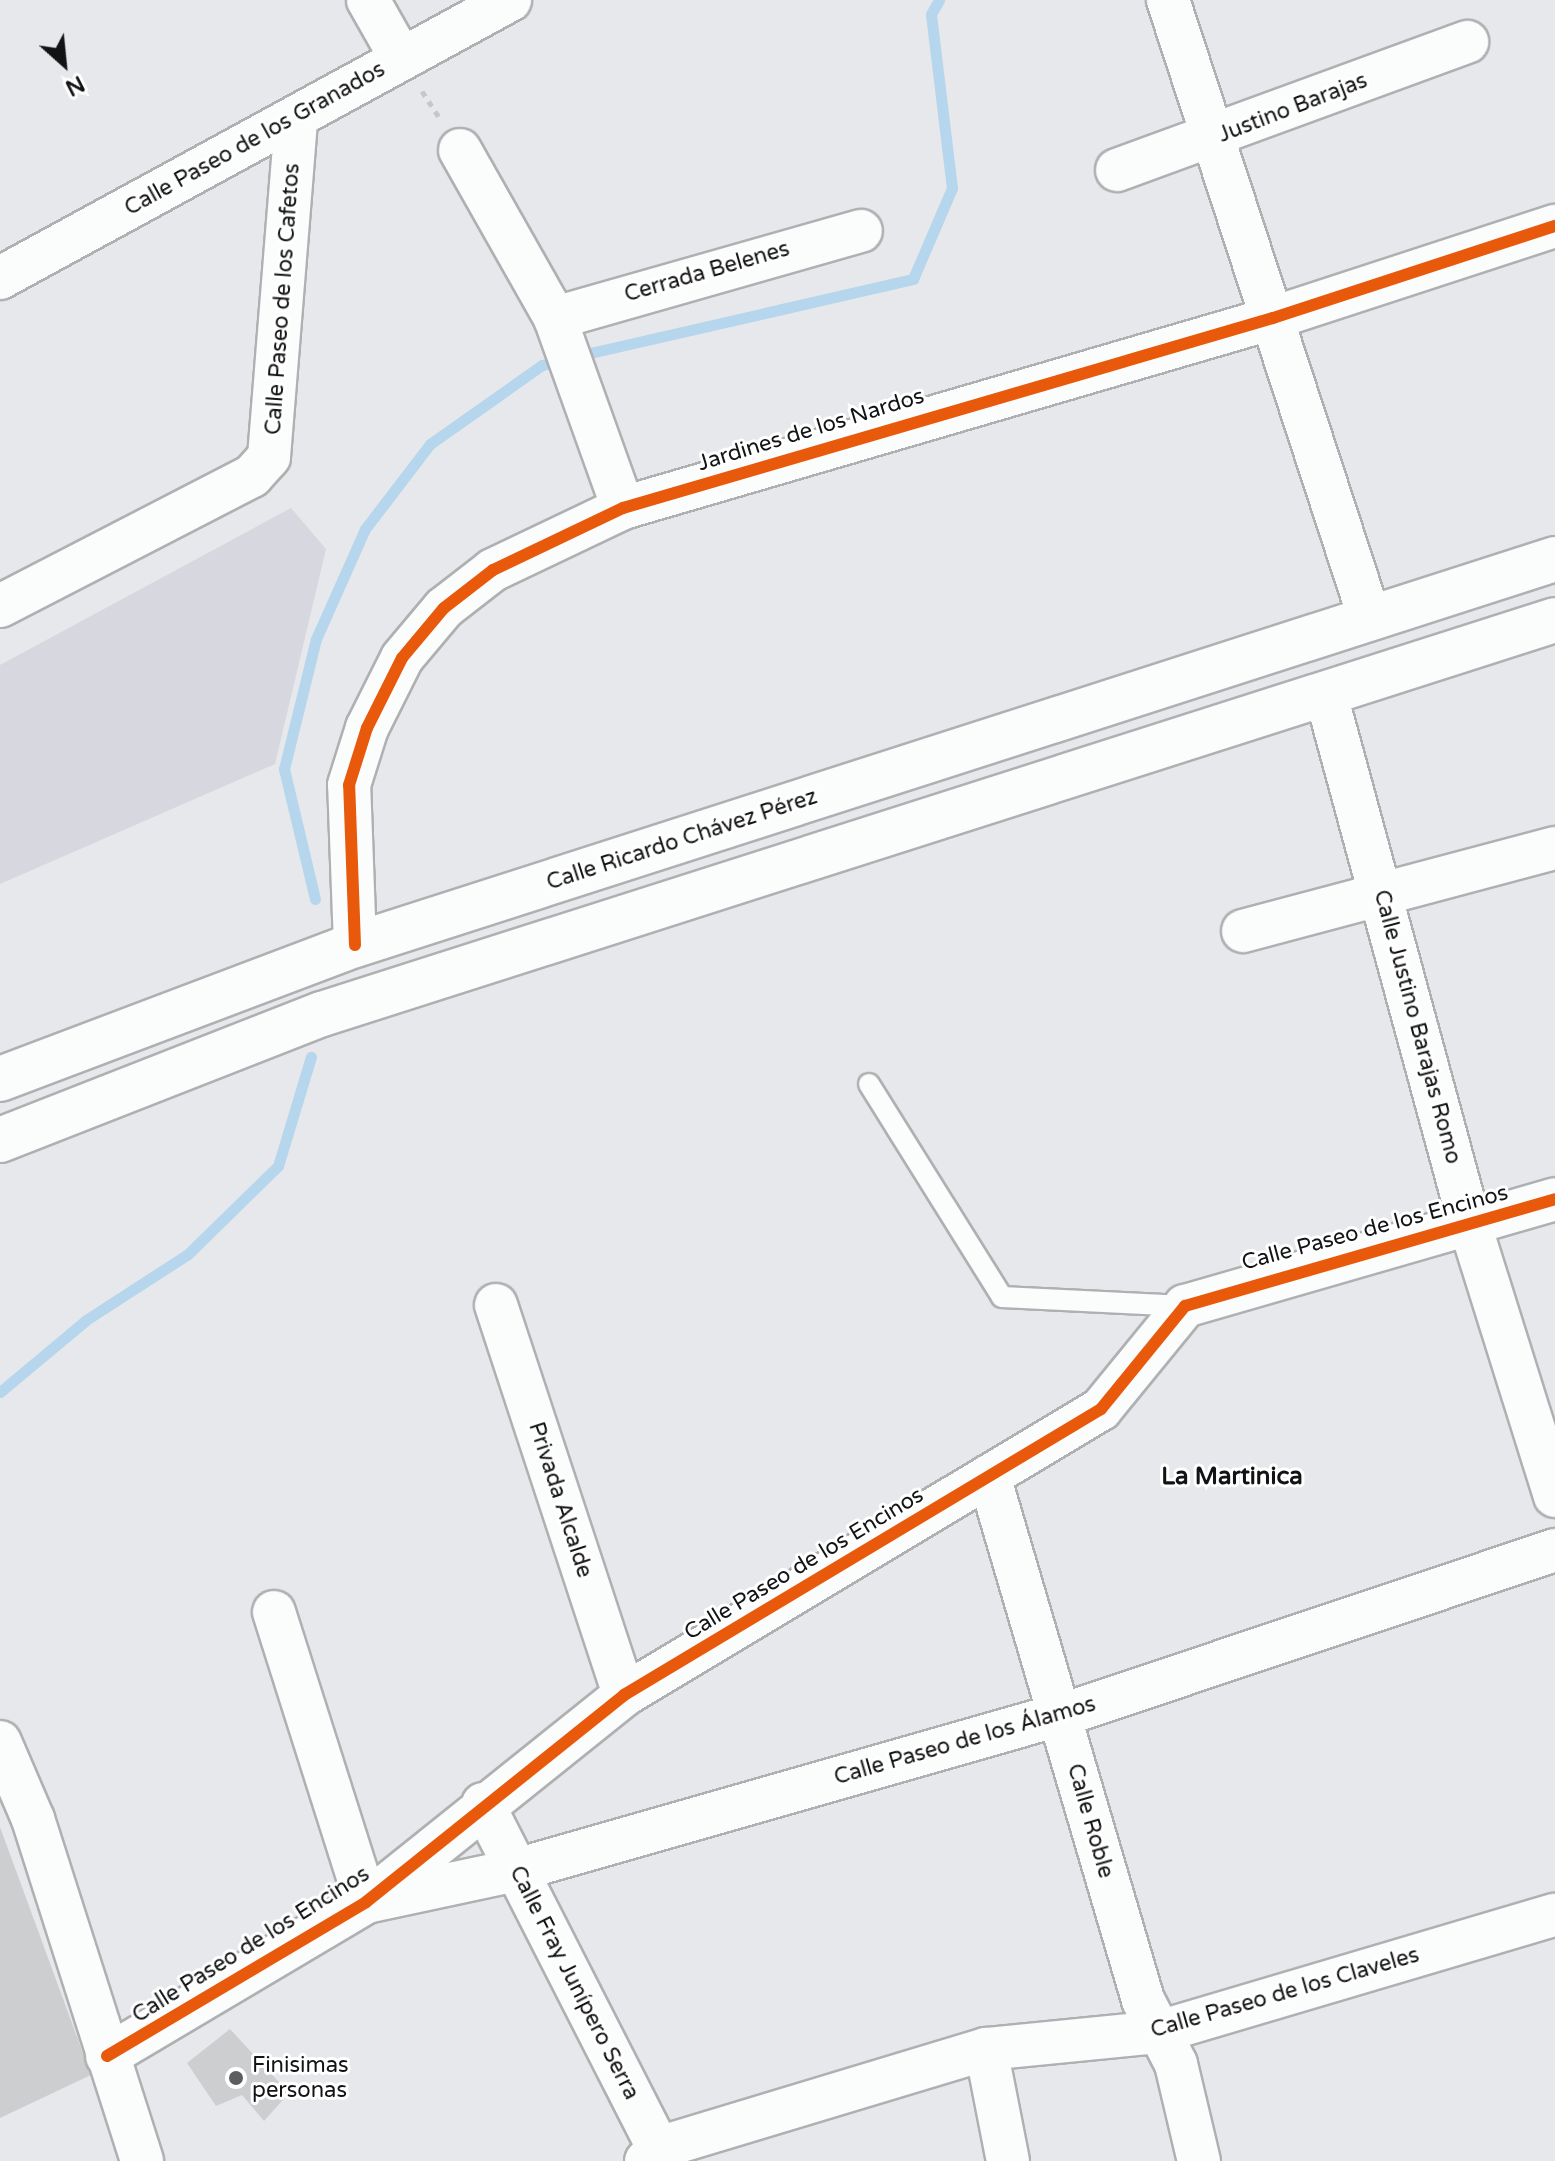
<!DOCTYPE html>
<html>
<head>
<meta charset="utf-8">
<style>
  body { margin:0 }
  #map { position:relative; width:1555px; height:2161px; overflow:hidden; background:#e7e8eb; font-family:"Varela Round",sans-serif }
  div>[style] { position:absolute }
  .built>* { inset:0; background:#d6d7df }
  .stream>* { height:11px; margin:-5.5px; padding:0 5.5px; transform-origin:5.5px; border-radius:5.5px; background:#b5d6ec }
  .building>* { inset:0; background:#cdced0 }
  .path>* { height:5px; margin-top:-2.5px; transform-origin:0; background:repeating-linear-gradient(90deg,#c6c7c7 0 6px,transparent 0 12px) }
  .roads { filter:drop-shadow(2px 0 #b0b0b3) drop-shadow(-2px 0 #b0b0b3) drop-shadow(0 2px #b0b0b3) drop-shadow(0 -2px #b0b0b3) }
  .lane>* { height:20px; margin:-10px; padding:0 10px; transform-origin:10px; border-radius:10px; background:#fbfcfc }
  .street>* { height:42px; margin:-21px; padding:0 21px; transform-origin:21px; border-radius:21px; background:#fbfcfc }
  .secondary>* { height:44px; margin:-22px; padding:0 22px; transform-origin:22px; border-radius:22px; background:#fbfcfc }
  .cycleway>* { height:12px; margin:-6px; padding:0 6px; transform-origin:6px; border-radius:6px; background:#e8590c }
  .dots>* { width:22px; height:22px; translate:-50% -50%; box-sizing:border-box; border:4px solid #fff; border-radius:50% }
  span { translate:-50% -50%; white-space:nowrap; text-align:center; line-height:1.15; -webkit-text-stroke:6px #fff; paint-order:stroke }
  .street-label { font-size:22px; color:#121314 }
  .poi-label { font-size:22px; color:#121314 }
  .left { translate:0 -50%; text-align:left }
  .neighbourhood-label { font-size:24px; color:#121314; font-weight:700 }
  .north { position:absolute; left:24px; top:24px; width:80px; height:80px; -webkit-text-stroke:6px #fff; paint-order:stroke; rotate:153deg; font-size:22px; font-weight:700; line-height:32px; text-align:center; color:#121314 }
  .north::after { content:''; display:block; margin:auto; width:28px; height:36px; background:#121314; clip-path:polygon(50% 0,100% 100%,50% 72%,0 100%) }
</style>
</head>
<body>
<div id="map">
  <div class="built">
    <div style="clip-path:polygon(291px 508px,326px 549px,275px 764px,0 884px,0 665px)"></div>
  </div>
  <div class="stream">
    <div style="left:577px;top:356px;width:345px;rotate:-12.9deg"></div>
    <div style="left:913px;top:279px;width:99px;rotate:-66.8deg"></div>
    <div style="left:952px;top:188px;width:175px;rotate:-96.9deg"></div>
    <div style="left:931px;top:14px;width:16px;rotate:-60deg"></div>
    <div style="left:315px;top:899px;width:134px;rotate:-103.4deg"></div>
    <div style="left:284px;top:769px;width:134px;rotate:-76.2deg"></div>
    <div style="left:316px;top:639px;width:120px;rotate:-66deg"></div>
    <div style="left:365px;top:529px;width:107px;rotate:-52.6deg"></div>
    <div style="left:430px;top:444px;width:137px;rotate:-35.2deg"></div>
    <div style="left:542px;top:365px;width:18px;rotate:-13deg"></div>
    <div style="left:0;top:1392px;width:112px;rotate:-39.9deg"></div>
    <div style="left:86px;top:1320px;width:121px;rotate:-32.9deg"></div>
    <div style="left:188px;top:1254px;width:126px;rotate:-44.4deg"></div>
    <div style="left:278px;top:1166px;width:114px;rotate:-73.2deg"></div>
  </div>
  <div class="building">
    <div style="clip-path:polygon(0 1827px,91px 2075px,0 2118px)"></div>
    <div style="clip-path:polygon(230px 2029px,289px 2093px,264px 2121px,242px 2095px,216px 2106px,187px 2063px)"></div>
  </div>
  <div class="path">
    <div style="left:422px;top:91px;width:33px;rotate:57deg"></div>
  </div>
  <div class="roads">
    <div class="lane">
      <div style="left:869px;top:1084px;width:251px;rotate:58deg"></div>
      <div style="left:1002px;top:1297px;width:183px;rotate:2.8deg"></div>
    </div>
    <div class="street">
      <div style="left:368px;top:0;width:67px;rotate:60.4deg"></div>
      <div style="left:1168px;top:0;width:651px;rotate:71.93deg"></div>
      <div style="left:460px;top:150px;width:193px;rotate:60.5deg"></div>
      <div style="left:555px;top:318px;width:202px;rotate:70.3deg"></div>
      <div style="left:1117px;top:170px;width:373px;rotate:-20.1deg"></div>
      <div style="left:0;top:278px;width:581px;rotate:-28.59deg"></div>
      <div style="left:555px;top:318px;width:318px;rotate:-15.9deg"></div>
      <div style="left:0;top:606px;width:284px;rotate:-27.3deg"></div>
      <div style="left:252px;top:476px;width:25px;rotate:-48deg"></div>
      <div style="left:269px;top:457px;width:338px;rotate:-85.4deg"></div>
      <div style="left:1326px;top:695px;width:549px;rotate:74.8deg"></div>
      <div style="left:1470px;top:1225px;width:284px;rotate:72.6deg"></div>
      <div style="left:1243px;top:931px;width:323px;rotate:-14.9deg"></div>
      <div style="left:355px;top:945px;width:160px;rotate:-92.1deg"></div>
      <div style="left:349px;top:785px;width:60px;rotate:-72.5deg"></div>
      <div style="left:367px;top:728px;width:78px;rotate:-63.4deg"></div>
      <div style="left:402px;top:658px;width:65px;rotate:-50deg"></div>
      <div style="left:444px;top:608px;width:62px;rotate:-37.8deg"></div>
      <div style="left:493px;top:570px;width:144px;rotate:-25.5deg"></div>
      <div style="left:623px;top:508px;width:677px;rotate:-16.29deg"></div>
      <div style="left:1273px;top:318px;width:297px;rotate:-18.1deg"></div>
      <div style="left:496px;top:1305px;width:410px;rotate:71.8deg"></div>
      <div style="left:989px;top:1476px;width:546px;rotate:73.62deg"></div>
      <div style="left:1143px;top:2000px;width:72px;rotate:62.7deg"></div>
      <div style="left:1176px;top:2064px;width:100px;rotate:76.7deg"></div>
      <div style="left:274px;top:1612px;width:304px;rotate:72.4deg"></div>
      <div style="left:366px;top:1902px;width:153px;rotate:-12deg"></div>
      <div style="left:516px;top:1870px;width:590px;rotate:-15.95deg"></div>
      <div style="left:1083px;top:1708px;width:498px;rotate:-18.5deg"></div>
      <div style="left:0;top:1742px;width:84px;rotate:66.8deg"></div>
      <div style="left:33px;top:1819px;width:359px;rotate:72.3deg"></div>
      <div style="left:483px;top:1804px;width:401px;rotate:63deg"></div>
      <div style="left:986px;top:2049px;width:114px;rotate:78.9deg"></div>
      <div style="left:107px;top:2056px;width:301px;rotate:-30.7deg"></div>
      <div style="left:366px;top:1902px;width:331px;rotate:-38.7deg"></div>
      <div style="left:624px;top:1695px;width:556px;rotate:-30.95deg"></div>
      <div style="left:1101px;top:1409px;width:133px;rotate:-50.8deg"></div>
      <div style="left:1185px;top:1306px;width:385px;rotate:-16.1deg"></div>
      <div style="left:646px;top:2161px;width:18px;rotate:-47deg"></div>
      <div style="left:658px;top:2148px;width:343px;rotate:-16.8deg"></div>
      <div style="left:986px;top:2049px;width:174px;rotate:-5.6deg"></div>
      <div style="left:1159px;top:2032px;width:413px;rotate:-16.5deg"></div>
    </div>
    <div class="secondary">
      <div style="left:0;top:1079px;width:379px;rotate:-20.7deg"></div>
      <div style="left:355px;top:945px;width:1261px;rotate:-17.83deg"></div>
      <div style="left:0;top:1140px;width:346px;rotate:-21.4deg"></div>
      <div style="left:322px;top:1014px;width:1294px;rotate:-17.72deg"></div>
    </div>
  </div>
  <div class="cycleway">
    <div style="left:355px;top:945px;width:160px;rotate:-92.1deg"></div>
    <div style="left:349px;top:785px;width:60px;rotate:-72.5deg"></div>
    <div style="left:367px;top:728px;width:78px;rotate:-63.4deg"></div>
    <div style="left:402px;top:658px;width:65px;rotate:-50deg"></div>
    <div style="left:444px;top:608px;width:62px;rotate:-37.8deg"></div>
    <div style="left:493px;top:570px;width:144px;rotate:-25.5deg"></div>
    <div style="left:623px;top:508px;width:677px;rotate:-16.29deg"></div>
    <div style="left:1273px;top:318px;width:297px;rotate:-18.1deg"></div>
    <div style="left:107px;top:2056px;width:301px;rotate:-30.7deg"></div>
    <div style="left:366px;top:1902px;width:331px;rotate:-38.7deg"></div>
    <div style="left:624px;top:1695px;width:556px;rotate:-30.95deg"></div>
    <div style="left:1101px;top:1409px;width:133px;rotate:-50.8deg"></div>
    <div style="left:1185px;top:1306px;width:385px;rotate:-16.1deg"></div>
  </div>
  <div class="dots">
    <div style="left:236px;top:2078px;background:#5d5e5f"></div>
  </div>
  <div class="street-label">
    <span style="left:1293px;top:108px;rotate:-21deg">Justino Barajas</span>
    <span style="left:255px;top:139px;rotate:-29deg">Calle Paseo de los Granados</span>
    <span style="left:707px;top:272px;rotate:-16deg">Cerrada Belenes</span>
    <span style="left:283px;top:299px;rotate:-86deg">Calle Paseo de los Cafetos</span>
    <span style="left:811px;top:430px;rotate:-17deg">Jardines de los Nardos</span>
    <span style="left:682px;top:840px;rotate:-18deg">Calle Ricardo Chávez Pérez</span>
    <span style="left:1417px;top:1027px;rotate:75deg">Calle Justino Barajas Romo</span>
    <span style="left:1375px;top:1228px;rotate:-15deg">Calle Paseo de los Encinos</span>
    <span style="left:560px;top:1500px;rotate:72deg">Privada Alcalde</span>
    <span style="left:804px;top:1564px;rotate:-31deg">Calle Paseo de los Encinos</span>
    <span style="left:965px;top:1741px;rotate:-16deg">Calle Paseo de los Álamos</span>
    <span style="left:1090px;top:1821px;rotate:74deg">Calle Roble</span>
    <span style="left:251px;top:1945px;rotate:-32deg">Calle Paseo de los Encinos</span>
    <span style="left:574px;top:1983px;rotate:63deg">Calle Fray Junípero Serra</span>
    <span style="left:1285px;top:1993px;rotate:-16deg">Calle Paseo de los Claveles</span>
  </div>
  <div class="poi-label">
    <span class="left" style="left:252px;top:2078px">Finisimas<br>personas</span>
  </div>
  <div class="neighbourhood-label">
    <span style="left:1232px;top:1477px">La Martinica</span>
  </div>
  <div class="north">N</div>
</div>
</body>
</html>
